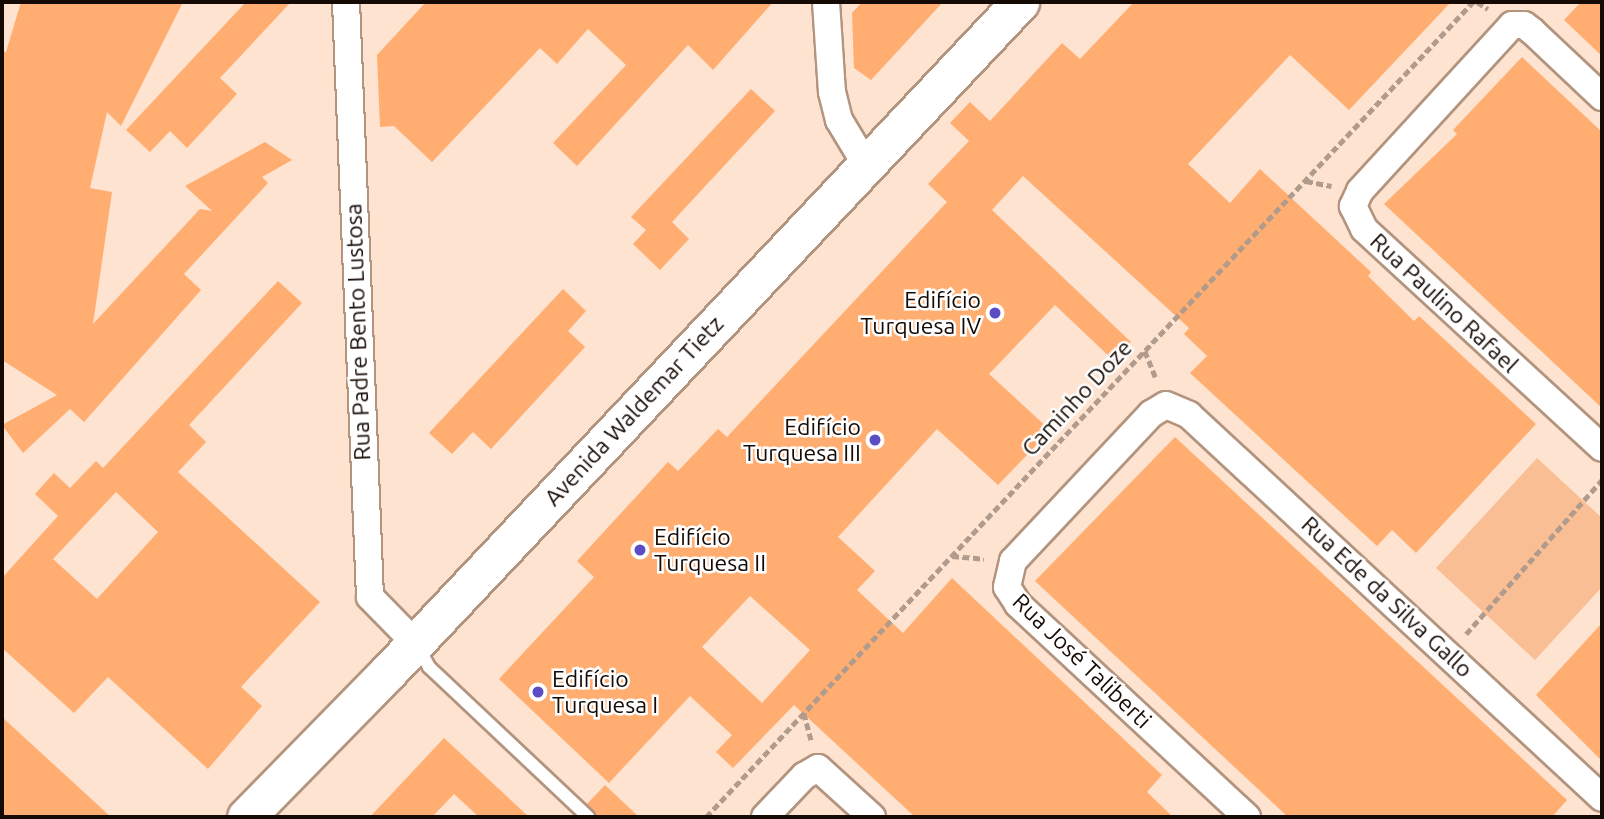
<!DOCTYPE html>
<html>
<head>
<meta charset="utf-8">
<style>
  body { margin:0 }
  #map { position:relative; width:1604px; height:819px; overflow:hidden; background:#fee3d0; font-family:Ubuntu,sans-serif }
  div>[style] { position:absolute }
  .green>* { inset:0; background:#fabe94 }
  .building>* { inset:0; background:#ffad70 }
  .path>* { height:4.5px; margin-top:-2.25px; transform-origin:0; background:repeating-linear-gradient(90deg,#b09b8c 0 7px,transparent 0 10.5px) }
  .roads { filter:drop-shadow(2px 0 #b3947e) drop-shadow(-2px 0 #b3947e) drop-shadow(0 2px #b3947e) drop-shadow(0 -2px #b3947e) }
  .lane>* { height:12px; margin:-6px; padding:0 6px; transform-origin:6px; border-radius:6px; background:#fff }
  .street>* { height:26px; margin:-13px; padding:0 13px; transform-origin:13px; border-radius:13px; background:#fff }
  .secondary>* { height:37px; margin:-18.5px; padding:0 18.5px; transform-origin:18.5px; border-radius:18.5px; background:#fff }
  .dots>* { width:19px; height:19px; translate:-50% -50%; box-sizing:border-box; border:4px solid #fff; border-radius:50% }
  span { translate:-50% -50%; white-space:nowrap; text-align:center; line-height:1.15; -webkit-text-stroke:5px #fff; paint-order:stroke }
  .poi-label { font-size:23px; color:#150a04 }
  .right { translate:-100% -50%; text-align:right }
  .left { translate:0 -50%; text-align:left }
  .street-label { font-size:23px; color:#150a04 }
  .frame { position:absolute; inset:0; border:4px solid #150a04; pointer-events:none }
</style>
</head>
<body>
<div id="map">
  <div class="green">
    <div style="clip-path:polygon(1537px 458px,1602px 518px,1602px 587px,1535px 660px,1436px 568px)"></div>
  </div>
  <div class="building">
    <div style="clip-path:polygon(21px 2px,183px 2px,121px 126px,107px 112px,90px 188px,112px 192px,93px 324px,200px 209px,212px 211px,185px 186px,265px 142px,292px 160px,262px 177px,268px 183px,184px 274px,201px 290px,84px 422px,70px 409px,23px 453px,2px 425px,57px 395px,2px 360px,2px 51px,6px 52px)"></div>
    <div style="clip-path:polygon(246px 2px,291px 2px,220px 78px,237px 94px,187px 148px,170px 131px,150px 152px,126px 130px)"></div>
    <div style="clip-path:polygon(426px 2px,773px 2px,713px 70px,688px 45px,577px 166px,553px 143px,626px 65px,588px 29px,557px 64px,540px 48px,432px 162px,394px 126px,380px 127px,377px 55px)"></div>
    <div style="clip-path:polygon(862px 2px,943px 2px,871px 80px,854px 68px,852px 13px)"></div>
    <div style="clip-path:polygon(evenodd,1134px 2px,1451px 2px,1349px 110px,1290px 55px,1188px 164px,1230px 203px,1260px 169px,1371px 272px,1368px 276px,1414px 321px,1419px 316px,1536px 424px,1416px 553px,1392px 530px,1377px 546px,1190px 373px,1207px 356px,1184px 334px,1189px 328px,1023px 176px,992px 210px,1131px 342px,1114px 361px,1055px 305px,989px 374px,1050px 430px,1025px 457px,998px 485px,937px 429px,838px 537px,875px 571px,857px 590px,903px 633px,952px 578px,1162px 775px,1147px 792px,1173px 817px,915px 817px,794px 705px,733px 768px,716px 752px,732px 735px,690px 696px,609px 783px,499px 679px,594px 577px,577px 561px,668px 462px,678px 471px,718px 429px,727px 437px,947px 202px,928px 184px,969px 141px,950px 123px,970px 102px,990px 121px,1062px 43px,1080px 59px,1134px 2px,750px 596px,810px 650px,762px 703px,702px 647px,750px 596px)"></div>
    <div style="clip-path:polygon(1581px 2px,1602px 2px,1602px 56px,1564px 20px)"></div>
    <div style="clip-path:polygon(1522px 57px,1602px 132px,1602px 408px,1384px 204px,1457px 134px,1453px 130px)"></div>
    <div style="clip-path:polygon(751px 89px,775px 111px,672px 222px,689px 239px,660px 270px,633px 244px,646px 230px,631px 217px)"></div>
    <div style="clip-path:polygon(evenodd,278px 281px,302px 303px,189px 425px,206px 442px,178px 472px,320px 602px,241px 687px,262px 706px,208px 769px,108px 677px,74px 713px,2px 648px,2px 578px,58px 516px,35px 494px,54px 473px,70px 488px,96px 461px,103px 468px,278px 281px,116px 492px,158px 532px,97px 599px,53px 559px,116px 492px)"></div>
    <div style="clip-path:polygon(563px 289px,586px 311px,568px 331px,585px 347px,491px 449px,473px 432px,452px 454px,429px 433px)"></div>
    <div style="clip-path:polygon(1175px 437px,1567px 800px,1552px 817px,1288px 817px,1035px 581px)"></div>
    <div style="clip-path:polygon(1602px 623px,1602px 761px,1536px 695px)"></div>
    <div style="clip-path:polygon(2px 717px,111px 817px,2px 817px)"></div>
    <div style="clip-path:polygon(444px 738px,529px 817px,479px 817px,454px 794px,432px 817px,370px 817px)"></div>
    <div style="clip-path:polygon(605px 785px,639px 817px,597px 817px,587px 804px)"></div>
  </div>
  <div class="path">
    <div style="left:1477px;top:2px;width:13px;rotate:32deg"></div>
    <div style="left:1306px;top:181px;width:26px;rotate:11deg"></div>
    <div style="left:1145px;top:351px;width:29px;rotate:68deg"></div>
    <div style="left:952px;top:556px;width:32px;rotate:5deg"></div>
    <div style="left:1466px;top:634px;width:205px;rotate:-48.6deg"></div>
    <div style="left:804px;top:713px;width:28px;rotate:75deg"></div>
    <div style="left:706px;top:817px;width:1119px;rotate:-46.74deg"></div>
  </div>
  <div class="roads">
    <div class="lane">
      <div style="left:418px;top:647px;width:23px;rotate:61deg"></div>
      <div style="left:429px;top:667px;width:219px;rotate:43.3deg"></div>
    </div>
    <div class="street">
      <div style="left:346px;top:2px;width:595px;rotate:87.69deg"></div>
      <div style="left:370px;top:597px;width:66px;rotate:45.6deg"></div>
      <div style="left:826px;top:2px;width:90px;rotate:86.2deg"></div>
      <div style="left:832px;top:92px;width:29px;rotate:76deg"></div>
      <div style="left:839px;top:120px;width:52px;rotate:59deg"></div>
      <div style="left:1602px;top:97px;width:96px;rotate:-136.7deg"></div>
      <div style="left:1532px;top:31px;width:10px;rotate:-143deg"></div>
      <div style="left:1524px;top:25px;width:12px;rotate:180deg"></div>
      <div style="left:1512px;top:25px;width:225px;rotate:132.5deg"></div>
      <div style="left:1360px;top:191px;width:17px;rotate:115deg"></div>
      <div style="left:1353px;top:206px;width:25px;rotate:64deg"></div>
      <div style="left:1364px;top:229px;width:323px;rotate:42.6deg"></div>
      <div style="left:765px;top:817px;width:57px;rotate:-46.4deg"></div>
      <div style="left:804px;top:776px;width:16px;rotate:-30deg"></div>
      <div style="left:818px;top:768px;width:73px;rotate:42.2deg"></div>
      <div style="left:1247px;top:817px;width:313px;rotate:-137.1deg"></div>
      <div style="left:1018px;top:604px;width:20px;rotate:-123deg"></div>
      <div style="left:1007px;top:587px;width:27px;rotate:-77deg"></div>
      <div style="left:1013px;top:561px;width:202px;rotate:-46.8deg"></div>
      <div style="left:1151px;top:414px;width:17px;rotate:-31deg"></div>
      <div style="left:1166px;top:405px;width:25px;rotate:23deg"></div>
      <div style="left:1189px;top:415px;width:563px;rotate:42.84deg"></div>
    </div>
    <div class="secondary">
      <div style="left:246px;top:817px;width:204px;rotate:-45.6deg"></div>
      <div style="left:389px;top:671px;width:920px;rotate:-46.67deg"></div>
    </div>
  </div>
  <div class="dots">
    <div style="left:995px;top:313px;background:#5d4dc5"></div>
    <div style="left:875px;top:440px;background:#5d4dc5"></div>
    <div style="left:640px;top:550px;background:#5d4dc5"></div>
    <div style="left:538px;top:692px;background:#5d4dc5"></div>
  </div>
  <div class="poi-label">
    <span class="right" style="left:981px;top:313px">Edifício<br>Turquesa IV</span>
    <span class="right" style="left:861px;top:440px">Edifício<br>Turquesa III</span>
    <span class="left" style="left:654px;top:550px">Edifício<br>Turquesa II</span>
    <span class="left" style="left:552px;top:692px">Edifício<br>Turquesa I</span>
  </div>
  <div class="street-label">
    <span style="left:1444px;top:303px;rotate:43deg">Rua Paulino Rafael</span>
    <span style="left:358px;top:332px;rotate:-92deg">Rua Padre Bento Lustosa</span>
    <span style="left:1077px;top:398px;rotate:-47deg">Caminho Doze</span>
    <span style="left:634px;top:411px;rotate:-47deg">Avenida Waldemar Tietz</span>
    <span style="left:1387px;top:597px;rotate:43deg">Rua Ede da Silva Gallo</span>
    <span style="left:1082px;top:661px;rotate:44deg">Rua José Taliberti</span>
  </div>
  <div class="frame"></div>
</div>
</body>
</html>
